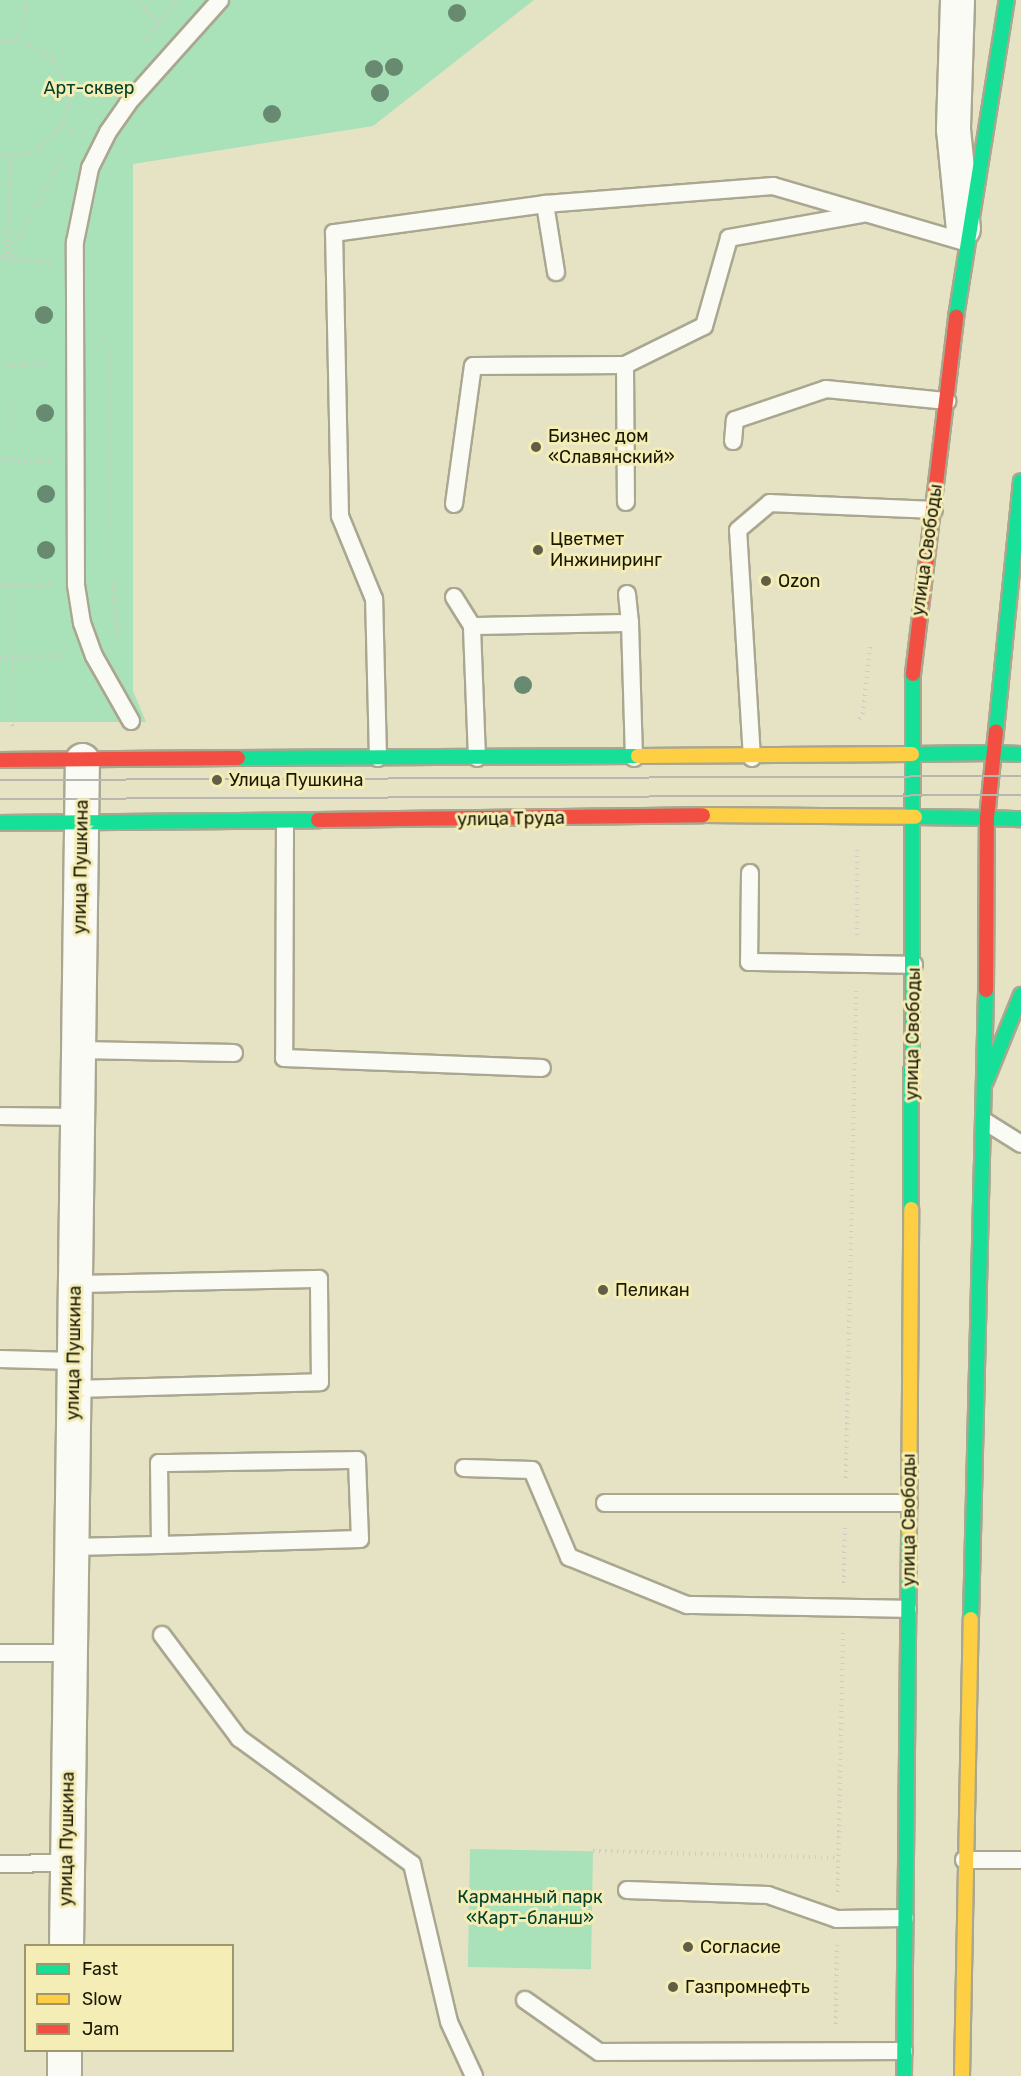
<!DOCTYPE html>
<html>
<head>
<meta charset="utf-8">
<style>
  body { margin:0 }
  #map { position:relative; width:1021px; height:2076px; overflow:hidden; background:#e6e2c4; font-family:Rubik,sans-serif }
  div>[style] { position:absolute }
  .green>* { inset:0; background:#a9e1b9; transform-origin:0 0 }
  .path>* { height:4px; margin-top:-2px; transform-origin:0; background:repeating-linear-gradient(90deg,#cdcdc4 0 1.5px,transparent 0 6px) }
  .roads { filter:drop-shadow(2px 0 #aaa790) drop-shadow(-2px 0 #aaa790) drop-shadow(0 2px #aaa790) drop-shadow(0 -2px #aaa790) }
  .lane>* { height:16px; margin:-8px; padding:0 8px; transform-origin:8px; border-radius:8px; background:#fbfbf6 }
  .street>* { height:33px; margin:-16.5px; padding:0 16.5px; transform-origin:16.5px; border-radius:16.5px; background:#fbfbf6 }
  .fast>* { height:14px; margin:-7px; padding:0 7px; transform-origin:7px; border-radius:7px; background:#16e098 }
  .slow>* { height:14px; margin:-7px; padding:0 7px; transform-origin:7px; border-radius:7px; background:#ffcf43 }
  .jam>* { height:14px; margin:-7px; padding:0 7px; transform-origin:7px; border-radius:7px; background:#f24e42 }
  .tram>* { height:1.5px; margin:-0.75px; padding:0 0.75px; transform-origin:0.75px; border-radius:0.75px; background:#b7b7af }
  .trees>* { width:18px; height:18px; margin:-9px; border-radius:50%; background:#688a70 }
  .dots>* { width:16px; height:16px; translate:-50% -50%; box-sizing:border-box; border:3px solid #f4edb6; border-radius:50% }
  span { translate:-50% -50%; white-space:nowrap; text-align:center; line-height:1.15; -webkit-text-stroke:6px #f4edb6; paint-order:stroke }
  .park-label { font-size:18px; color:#00422b }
  .poi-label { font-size:18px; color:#1a1703 }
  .left { translate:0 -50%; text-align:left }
  .street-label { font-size:18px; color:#1a1703 }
  .legend { position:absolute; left:24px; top:1944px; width:210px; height:108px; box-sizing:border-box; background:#f4edb6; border:2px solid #9d976e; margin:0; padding:8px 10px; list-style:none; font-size:18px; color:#1a1703 }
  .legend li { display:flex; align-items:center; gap:12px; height:30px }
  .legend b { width:30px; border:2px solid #9d976e }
</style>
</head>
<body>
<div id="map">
  <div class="green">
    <div style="clip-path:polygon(0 0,534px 0,373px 126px,133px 164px,133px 691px,146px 722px,0 722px)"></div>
    <div style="left:470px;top:1849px;width:123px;height:118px;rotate:1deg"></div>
  </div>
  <div class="path">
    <div style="left:136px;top:0;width:31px;rotate:45deg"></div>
    <div style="left:18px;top:40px;width:41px;rotate:-77.3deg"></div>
    <div style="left:145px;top:40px;width:51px;rotate:-51.3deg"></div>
    <div style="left:0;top:41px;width:18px;rotate:-3deg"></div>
    <div style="left:18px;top:40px;width:37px;rotate:26deg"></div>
    <div style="left:51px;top:56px;width:36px;rotate:62deg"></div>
    <div style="left:68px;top:88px;width:19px;rotate:90deg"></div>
    <div style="left:68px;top:107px;width:18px;rotate:106deg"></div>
    <div style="left:63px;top:124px;width:31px;rotate:132deg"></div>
    <div style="left:42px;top:147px;width:17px;rotate:155deg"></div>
    <div style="left:27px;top:154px;width:27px;rotate:178deg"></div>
    <div style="left:63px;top:124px;width:16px;rotate:35deg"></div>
    <div style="left:0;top:258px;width:49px;rotate:4.7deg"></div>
    <div style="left:7px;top:259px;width:102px;rotate:-87.8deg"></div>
    <div style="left:104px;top:335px;width:29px;rotate:76deg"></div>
    <div style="left:111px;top:363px;width:221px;rotate:89.5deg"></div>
    <div style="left:113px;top:584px;width:54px;rotate:84.7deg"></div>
    <div style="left:8px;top:365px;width:42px;rotate:-1.4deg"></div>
    <div style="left:0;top:460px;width:49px;rotate:1.2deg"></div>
    <div style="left:0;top:586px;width:50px;rotate:-1.1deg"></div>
    <div style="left:0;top:657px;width:65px;rotate:-0.9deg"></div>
    <div style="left:859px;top:719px;width:6px;rotate:-51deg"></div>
    <div style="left:863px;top:714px;width:68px;rotate:-84.1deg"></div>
    <div style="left:12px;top:726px;width:466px;rotate:-90.6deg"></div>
    <div style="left:7px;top:260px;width:117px;rotate:-61.5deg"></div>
    <div style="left:857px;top:850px;width:88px;rotate:90deg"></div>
    <div style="left:846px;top:1478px;width:487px;rotate:-88.8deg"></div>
    <div style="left:844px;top:1583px;width:55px;rotate:-89deg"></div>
    <div style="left:593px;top:1851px;width:245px;rotate:1.6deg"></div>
    <div style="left:838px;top:1892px;width:259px;rotate:-88.9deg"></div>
    <div style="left:836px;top:2024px;width:79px;rotate:-89.3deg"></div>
  </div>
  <div class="roads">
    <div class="lane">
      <div style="left:545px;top:204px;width:69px;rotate:80.8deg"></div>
      <div style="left:625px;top:365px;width:137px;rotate:89.6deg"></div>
      <div style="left:733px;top:441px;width:21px;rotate:-85deg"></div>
      <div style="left:735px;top:420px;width:96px;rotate:-18.8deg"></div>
      <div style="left:826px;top:389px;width:122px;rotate:5.7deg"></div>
      <div style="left:454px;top:504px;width:139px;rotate:-82.2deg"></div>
      <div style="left:473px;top:366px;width:152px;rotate:-0.4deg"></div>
      <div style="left:625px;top:365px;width:88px;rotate:-26.3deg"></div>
      <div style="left:704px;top:326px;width:91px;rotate:-74.1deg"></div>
      <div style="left:729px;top:238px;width:135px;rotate:-10.2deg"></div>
      <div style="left:627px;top:594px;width:29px;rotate:84deg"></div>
      <div style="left:454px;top:597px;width:34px;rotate:58deg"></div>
      <div style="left:131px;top:721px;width:75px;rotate:-119.6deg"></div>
      <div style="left:94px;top:656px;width:35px;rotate:-110deg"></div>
      <div style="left:82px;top:623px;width:38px;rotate:-99deg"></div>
      <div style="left:76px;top:585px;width:343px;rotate:-90.2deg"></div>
      <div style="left:75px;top:242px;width:76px;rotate:-78.5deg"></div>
      <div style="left:90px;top:168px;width:40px;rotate:-63.4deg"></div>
      <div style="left:108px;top:132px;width:35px;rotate:-55deg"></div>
      <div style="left:128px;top:103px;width:138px;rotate:-48.2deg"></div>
      <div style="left:378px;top:758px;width:159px;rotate:-91.4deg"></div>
      <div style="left:374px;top:599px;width:90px;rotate:-112.3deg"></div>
      <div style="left:340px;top:516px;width:283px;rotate:-91.2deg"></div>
      <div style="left:334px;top:233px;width:213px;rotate:-7.8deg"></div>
      <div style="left:545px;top:204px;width:229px;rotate:-4.5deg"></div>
      <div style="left:773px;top:186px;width:200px;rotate:16.3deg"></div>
      <div style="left:477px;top:758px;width:132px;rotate:-92.2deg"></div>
      <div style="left:472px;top:626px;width:158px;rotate:-1.1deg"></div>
      <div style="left:630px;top:623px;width:135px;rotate:88.3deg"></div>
      <div style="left:752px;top:758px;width:228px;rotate:-93.5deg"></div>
      <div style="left:738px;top:530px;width:42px;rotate:-40.2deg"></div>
      <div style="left:770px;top:503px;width:164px;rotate:2.4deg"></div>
      <div style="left:285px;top:822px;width:236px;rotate:90.2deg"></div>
      <div style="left:284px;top:1058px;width:258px;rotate:2.2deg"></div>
      <div style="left:750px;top:873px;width:89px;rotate:90.6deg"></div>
      <div style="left:749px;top:962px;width:165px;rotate:1deg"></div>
      <div style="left:78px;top:1050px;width:156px;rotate:1.1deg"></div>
      <div style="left:0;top:1116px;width:77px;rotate:0.7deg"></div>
      <div style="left:986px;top:1122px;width:41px;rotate:32.2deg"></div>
      <div style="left:0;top:1359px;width:74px;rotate:1.5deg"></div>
      <div style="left:74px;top:1389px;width:246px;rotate:-1.6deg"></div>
      <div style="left:320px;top:1382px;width:103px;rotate:-90.6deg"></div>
      <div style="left:319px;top:1279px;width:244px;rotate:178.8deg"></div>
      <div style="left:464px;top:1468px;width:68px;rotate:1.7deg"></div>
      <div style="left:532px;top:1470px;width:95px;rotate:67deg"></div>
      <div style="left:569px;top:1557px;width:127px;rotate:22.1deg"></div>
      <div style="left:687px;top:1605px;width:221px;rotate:1deg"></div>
      <div style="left:605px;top:1503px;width:304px"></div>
      <div style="left:71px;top:1547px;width:89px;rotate:-1.3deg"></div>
      <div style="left:160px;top:1545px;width:200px;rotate:-1.7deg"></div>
      <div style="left:360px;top:1539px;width:79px;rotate:-92.2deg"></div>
      <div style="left:357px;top:1460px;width:198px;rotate:179.1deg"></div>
      <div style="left:159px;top:1463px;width:82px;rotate:89.3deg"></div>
      <div style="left:162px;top:1635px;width:129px;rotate:53.2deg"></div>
      <div style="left:239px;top:1738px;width:214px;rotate:36.1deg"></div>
      <div style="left:412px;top:1864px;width:162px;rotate:76.8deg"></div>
      <div style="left:449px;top:2022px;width:60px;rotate:65.2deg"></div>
      <div style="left:0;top:1653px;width:70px"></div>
      <div style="left:964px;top:1860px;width:57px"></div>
      <div style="left:0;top:1864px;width:67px;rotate:-0.9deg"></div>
      <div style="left:627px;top:1890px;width:141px;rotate:2deg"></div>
      <div style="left:768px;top:1895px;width:73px;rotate:19.2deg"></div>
      <div style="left:837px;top:1919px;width:68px;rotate:-0.8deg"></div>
      <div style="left:525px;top:2000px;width:90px;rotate:35.1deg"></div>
      <div style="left:599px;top:2052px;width:305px;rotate:-0.2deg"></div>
    </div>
    <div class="street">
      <div style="left:957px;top:0;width:129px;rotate:91.8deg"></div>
      <div style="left:953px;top:129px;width:100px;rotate:84.3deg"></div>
      <div style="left:66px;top:1946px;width:1186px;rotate:-89.23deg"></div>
      <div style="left:64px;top:2076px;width:26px;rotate:-90deg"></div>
    </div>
    <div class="fast">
      <div style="left:956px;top:317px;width:321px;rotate:-80.9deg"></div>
      <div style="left:996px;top:731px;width:251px;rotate:-84.3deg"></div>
      <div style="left:992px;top:753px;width:29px;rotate:2deg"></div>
      <div style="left:912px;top:754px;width:80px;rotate:-0.7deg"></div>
      <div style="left:238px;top:758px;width:400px;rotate:-0.3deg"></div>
      <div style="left:915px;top:817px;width:72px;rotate:0.8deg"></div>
      <div style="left:987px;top:818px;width:34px;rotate:2deg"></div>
      <div style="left:0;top:823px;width:318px;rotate:-0.5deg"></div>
      <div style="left:986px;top:1081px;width:93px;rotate:-67.9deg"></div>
      <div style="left:911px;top:1209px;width:535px;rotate:-89.79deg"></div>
      <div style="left:971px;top:1619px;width:629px;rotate:-88.63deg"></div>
      <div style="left:904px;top:2076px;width:544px;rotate:-89.47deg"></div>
    </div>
    <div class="slow">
      <div style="left:638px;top:756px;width:274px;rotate:-0.4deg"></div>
      <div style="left:703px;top:815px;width:212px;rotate:0.5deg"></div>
      <div style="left:909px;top:1532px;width:323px;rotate:-89.6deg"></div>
      <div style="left:962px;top:2076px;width:457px;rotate:-88.9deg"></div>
    </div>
    <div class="jam">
      <div style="left:913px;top:674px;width:360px;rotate:-83.1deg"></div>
      <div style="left:0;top:760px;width:238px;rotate:-0.5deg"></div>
      <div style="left:318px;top:820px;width:385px;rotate:-0.7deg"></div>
      <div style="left:986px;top:990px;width:172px;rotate:-89.7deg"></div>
      <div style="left:987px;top:818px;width:87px;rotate:-84.1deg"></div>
    </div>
  </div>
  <div class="tram">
    <div style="left:0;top:780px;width:1021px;rotate:-0.22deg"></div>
    <div style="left:0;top:799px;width:1021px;rotate:-0.22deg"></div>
  </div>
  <div class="trees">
    <div style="left:457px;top:13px"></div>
    <div style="left:394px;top:67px"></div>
    <div style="left:374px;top:69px"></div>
    <div style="left:380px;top:93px"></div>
    <div style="left:272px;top:114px"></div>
    <div style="left:44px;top:315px"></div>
    <div style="left:45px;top:413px"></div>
    <div style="left:46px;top:494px"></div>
    <div style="left:46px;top:550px"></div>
    <div style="left:523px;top:685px"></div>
  </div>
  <div class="dots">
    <div style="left:536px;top:447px;background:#615e47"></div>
    <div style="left:538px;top:550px;background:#615e47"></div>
    <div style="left:766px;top:581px;background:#615e47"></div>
    <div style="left:217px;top:780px;background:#615e47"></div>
    <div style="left:603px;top:1290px;background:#615e47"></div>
    <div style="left:688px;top:1947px;background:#615e47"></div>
    <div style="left:673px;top:1987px;background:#615e47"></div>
  </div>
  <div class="park-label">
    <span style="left:89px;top:88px">Арт-сквер</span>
    <span style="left:530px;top:1908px">Карманный парк<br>«Карт-бланш»</span>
  </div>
  <div class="poi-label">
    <span class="left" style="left:548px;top:447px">Бизнес дом<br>«Славянский»</span>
    <span class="left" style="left:550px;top:550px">Цветмет<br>Инжиниринг</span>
    <span class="left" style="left:778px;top:581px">Ozon</span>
    <span class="left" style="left:229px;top:780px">Улица Пушкина</span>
    <span class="left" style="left:615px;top:1290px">Пеликан</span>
    <span class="left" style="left:700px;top:1947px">Согласие</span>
    <span class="left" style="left:685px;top:1987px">Газпромнефть</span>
  </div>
  <div class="street-label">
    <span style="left:927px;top:550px;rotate:-82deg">улица Свободы</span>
    <span style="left:511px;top:819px;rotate:-1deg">улица Труда</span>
    <span style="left:81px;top:867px;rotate:-89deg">улица Пушкина</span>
    <span style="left:913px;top:1034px;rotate:-89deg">улица Свободы</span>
    <span style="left:74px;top:1353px;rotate:-89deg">улица Пушкина</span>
    <span style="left:909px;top:1520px;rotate:-90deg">улица Свободы</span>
    <span style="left:67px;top:1839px;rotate:-89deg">улица Пушкина</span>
  </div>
  <ul class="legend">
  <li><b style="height:8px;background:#16e098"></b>Fast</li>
  <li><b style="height:8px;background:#ffcf43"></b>Slow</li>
  <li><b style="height:8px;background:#f24e42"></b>Jam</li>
  </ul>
</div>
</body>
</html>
